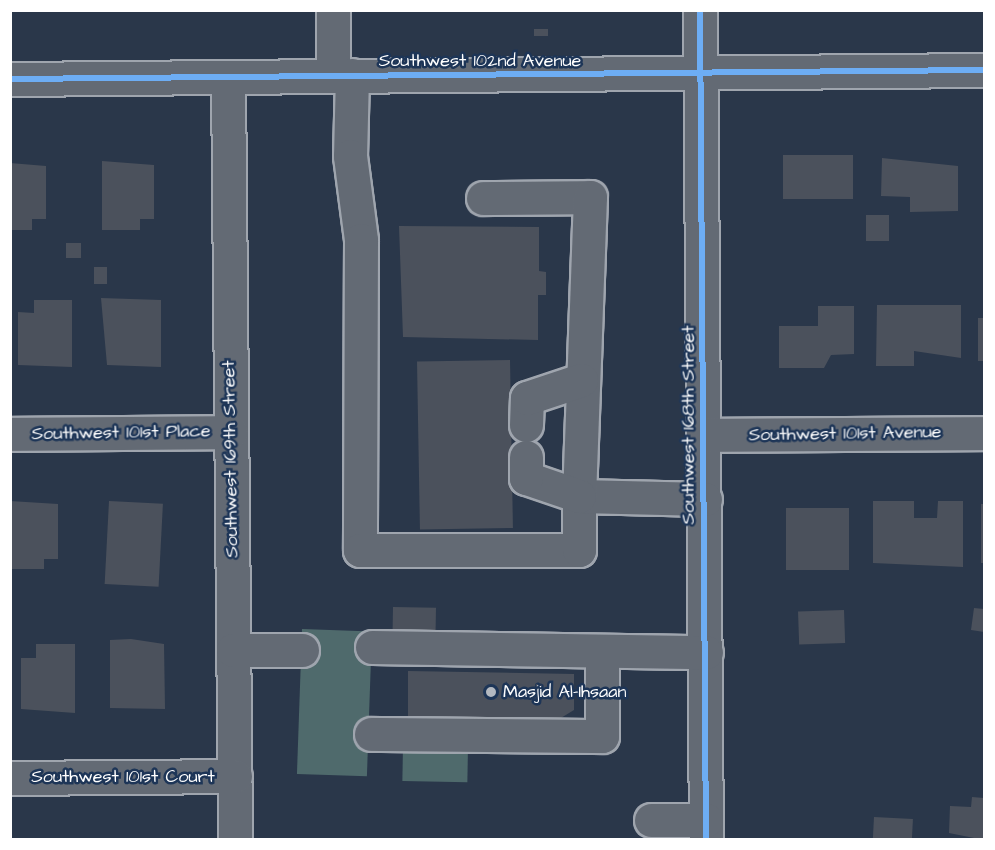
<!DOCTYPE html>
<html>
<head>
<meta charset="utf-8">
<style>
  body { margin:0 }
  #map { position:relative; width:995px; height:850px; overflow:hidden; background:#2a374a; font-family:"Architects Daughter",sans-serif }
  div>[style] { position:absolute }
  .green>* { inset:0; background:#4f6a6c; transform-origin:0 0 }
  .building>* { inset:0; background:#4b515c; transform-origin:0 0 }
  .roads { filter:drop-shadow(2px 0 #9fa5ae) drop-shadow(-2px 0 #9fa5ae) drop-shadow(0 2px #9fa5ae) drop-shadow(0 -2px #9fa5ae) }
  .minor>* { height:33px; margin:-16.5px; padding:0 16.5px; transform-origin:16.5px; border-radius:16.5px; background:#636a74 }
  .cycleway>* { height:6px; margin:-3px; padding:0 3px; transform-origin:3px; border-radius:3px; background:#6dadf4 }
  .dots>* { width:16px; height:16px; translate:-50% -50%; box-sizing:border-box; border:3px solid #1d3557; border-radius:50% }
  span { translate:-50% -50%; white-space:nowrap; text-align:center; line-height:1.15; -webkit-text-stroke:5px #1d3557; paint-order:stroke }
  .street-label { font-size:18px; color:#fff }
  .poi-label { font-size:18px; color:#fff }
  .left { translate:0 -50%; text-align:left }
  .frame { position:absolute; inset:0; border:12px solid #fff; pointer-events:none }
</style>
</head>
<body>
<div id="map">
  <div class="green">
    <div style="left:302px;top:629px;width:70px;height:145px;rotate:2deg"></div>
    <div style="left:403px;top:745px;width:65px;height:36px;rotate:1deg"></div>
  </div>
  <div class="building">
    <div style="left:534px;top:29px;width:14px;height:7px"></div>
    <div style="left:783px;top:155px;width:70px;height:44px"></div>
    <div style="clip-path:polygon(882px 158px,958px 166px,958px 211px,910px 212px,910px 197px,881px 196px)"></div>
    <div style="clip-path:polygon(102px 161px,154px 165px,154px 219px,140px 219px,140px 230px,102px 230px)"></div>
    <div style="clip-path:polygon(10px 163px,46px 166px,46px 219px,32px 219px,32px 230px,10px 230px)"></div>
    <div style="left:866px;top:215px;width:23px;height:26px"></div>
    <div style="clip-path:polygon(399px 226px,539px 227px,539px 271px,546px 272px,546px 295px,538px 295px,538px 340px,403px 337px)"></div>
    <div style="left:66px;top:243px;width:15px;height:15px"></div>
    <div style="left:94px;top:267px;width:13px;height:17px"></div>
    <div style="clip-path:polygon(101px 298px,161px 300px,161px 367px,107px 365px)"></div>
    <div style="clip-path:polygon(34px 300px,72px 300px,72px 367px,18px 365px,18px 312px,34px 313px)"></div>
    <div style="clip-path:polygon(877px 305px,961px 305px,961px 358px,914px 351px,914px 366px,876px 366px)"></div>
    <div style="clip-path:polygon(818px 306px,854px 306px,854px 354px,831px 355px,824px 368px,779px 368px,779px 326px,818px 326px)"></div>
    <div style="left:978px;top:318px;width:6px;height:43px"></div>
    <div style="left:510px;top:360px;width:168px;height:93px;rotate:89deg"></div>
    <div style="clip-path:polygon(10px 501px,58px 504px,58px 559px,44px 559px,44px 569px,10px 569px)"></div>
    <div style="left:109px;top:501px;width:54px;height:83px;rotate:3deg"></div>
    <div style="clip-path:polygon(873px 501px,914px 501px,914px 518px,937px 518px,938px 501px,963px 501px,963px 567px,873px 563px)"></div>
    <div style="left:981px;top:504px;width:3px;height:59px"></div>
    <div style="left:786px;top:508px;width:63px;height:62px"></div>
    <div style="left:393px;top:607px;width:43px;height:29px;rotate:1deg"></div>
    <div style="clip-path:polygon(974px 608px,984px 609px,984px 632px,971px 630px)"></div>
    <div style="left:844px;top:610px;width:33px;height:46px;rotate:88deg"></div>
    <div style="clip-path:polygon(131px 639px,164px 644px,165px 709px,110px 708px,110px 640px)"></div>
    <div style="clip-path:polygon(36px 644px,75px 644px,75px 713px,21px 709px,21px 658px,36px 658px)"></div>
    <div style="clip-path:polygon(408px 671px,574px 674px,574px 710px,551px 724px,408px 727px)"></div>
    <div style="clip-path:polygon(972px 797px,984px 798px,984px 840px,949px 833px,950px 806px,971px 807px)"></div>
    <div style="left:874px;top:817px;width:39px;height:23px;rotate:3deg"></div>
  </div>
  <div class="roads">
    <div class="minor">
      <div style="left:700px;top:10px;width:830px;rotate:89.59deg"></div>
      <div style="left:333px;top:75px;width:65px;rotate:-90deg"></div>
      <div style="left:352px;top:75px;width:81px;rotate:91.4deg"></div>
      <div style="left:350px;top:156px;width:85px;rotate:82.5deg"></div>
      <div style="left:361px;top:240px;width:310px;rotate:90.2deg"></div>
      <div style="left:360px;top:550px;width:219px"></div>
      <div style="left:579px;top:550px;width:54px;rotate:-90deg"></div>
      <div style="left:579px;top:496px;width:126px;rotate:1.4deg"></div>
      <div style="left:228px;top:78px;width:762px;rotate:89.47deg"></div>
      <div style="left:10px;top:79px;width:974px;rotate:-0.53deg"></div>
      <div style="left:483px;top:198px;width:107px;rotate:-0.5deg"></div>
      <div style="left:590px;top:197px;width:299px;rotate:92.1deg"></div>
      <div style="left:579px;top:496px;width:56px;rotate:-161.2deg"></div>
      <div style="left:526px;top:478px;width:21px;rotate:-90deg"></div>
      <div style="left:526px;top:425px;width:27px;rotate:-88deg"></div>
      <div style="left:527px;top:398px;width:57px;rotate:-18.4deg"></div>
      <div style="left:10px;top:434px;width:221px;rotate:-0.5deg"></div>
      <div style="left:705px;top:435px;width:279px;rotate:-0.4deg"></div>
      <div style="left:372px;top:647px;width:334px;rotate:0.9deg"></div>
      <div style="left:233px;top:650px;width:69px"></div>
      <div style="left:371px;top:734px;width:231px;rotate:0.5deg"></div>
      <div style="left:602px;top:736px;width:85px;rotate:-90deg"></div>
      <div style="left:10px;top:778px;width:225px;rotate:-0.5deg"></div>
      <div style="left:651px;top:820px;width:55px"></div>
    </div>
  </div>
  <div class="cycleway">
    <div style="left:700px;top:10px;width:830px;rotate:89.59deg"></div>
    <div style="left:10px;top:79px;width:974px;rotate:-0.53deg"></div>
  </div>
  <div class="dots">
    <div style="left:491px;top:692px;background:#b4b9c0"></div>
  </div>
  <div class="street-label">
    <span style="left:480px;top:61px">Southwest 102nd Avenue</span>
    <span style="left:689px;top:425px;rotate:-90deg">Southwest 168th Street</span>
    <span style="left:121px;top:433px;rotate:-1deg">Southwest 101st Place</span>
    <span style="left:845px;top:434px;rotate:-1deg">Southwest 101st Avenue</span>
    <span style="left:231px;top:459px;rotate:-91deg">Southwest 169th Street</span>
    <span style="left:123px;top:777px">Southwest 101st Court</span>
  </div>
  <div class="poi-label">
    <span class="left" style="left:503px;top:692px">Masjid Al-Ihsaan</span>
  </div>
  <div class="frame"></div>
</div>
</body>
</html>
